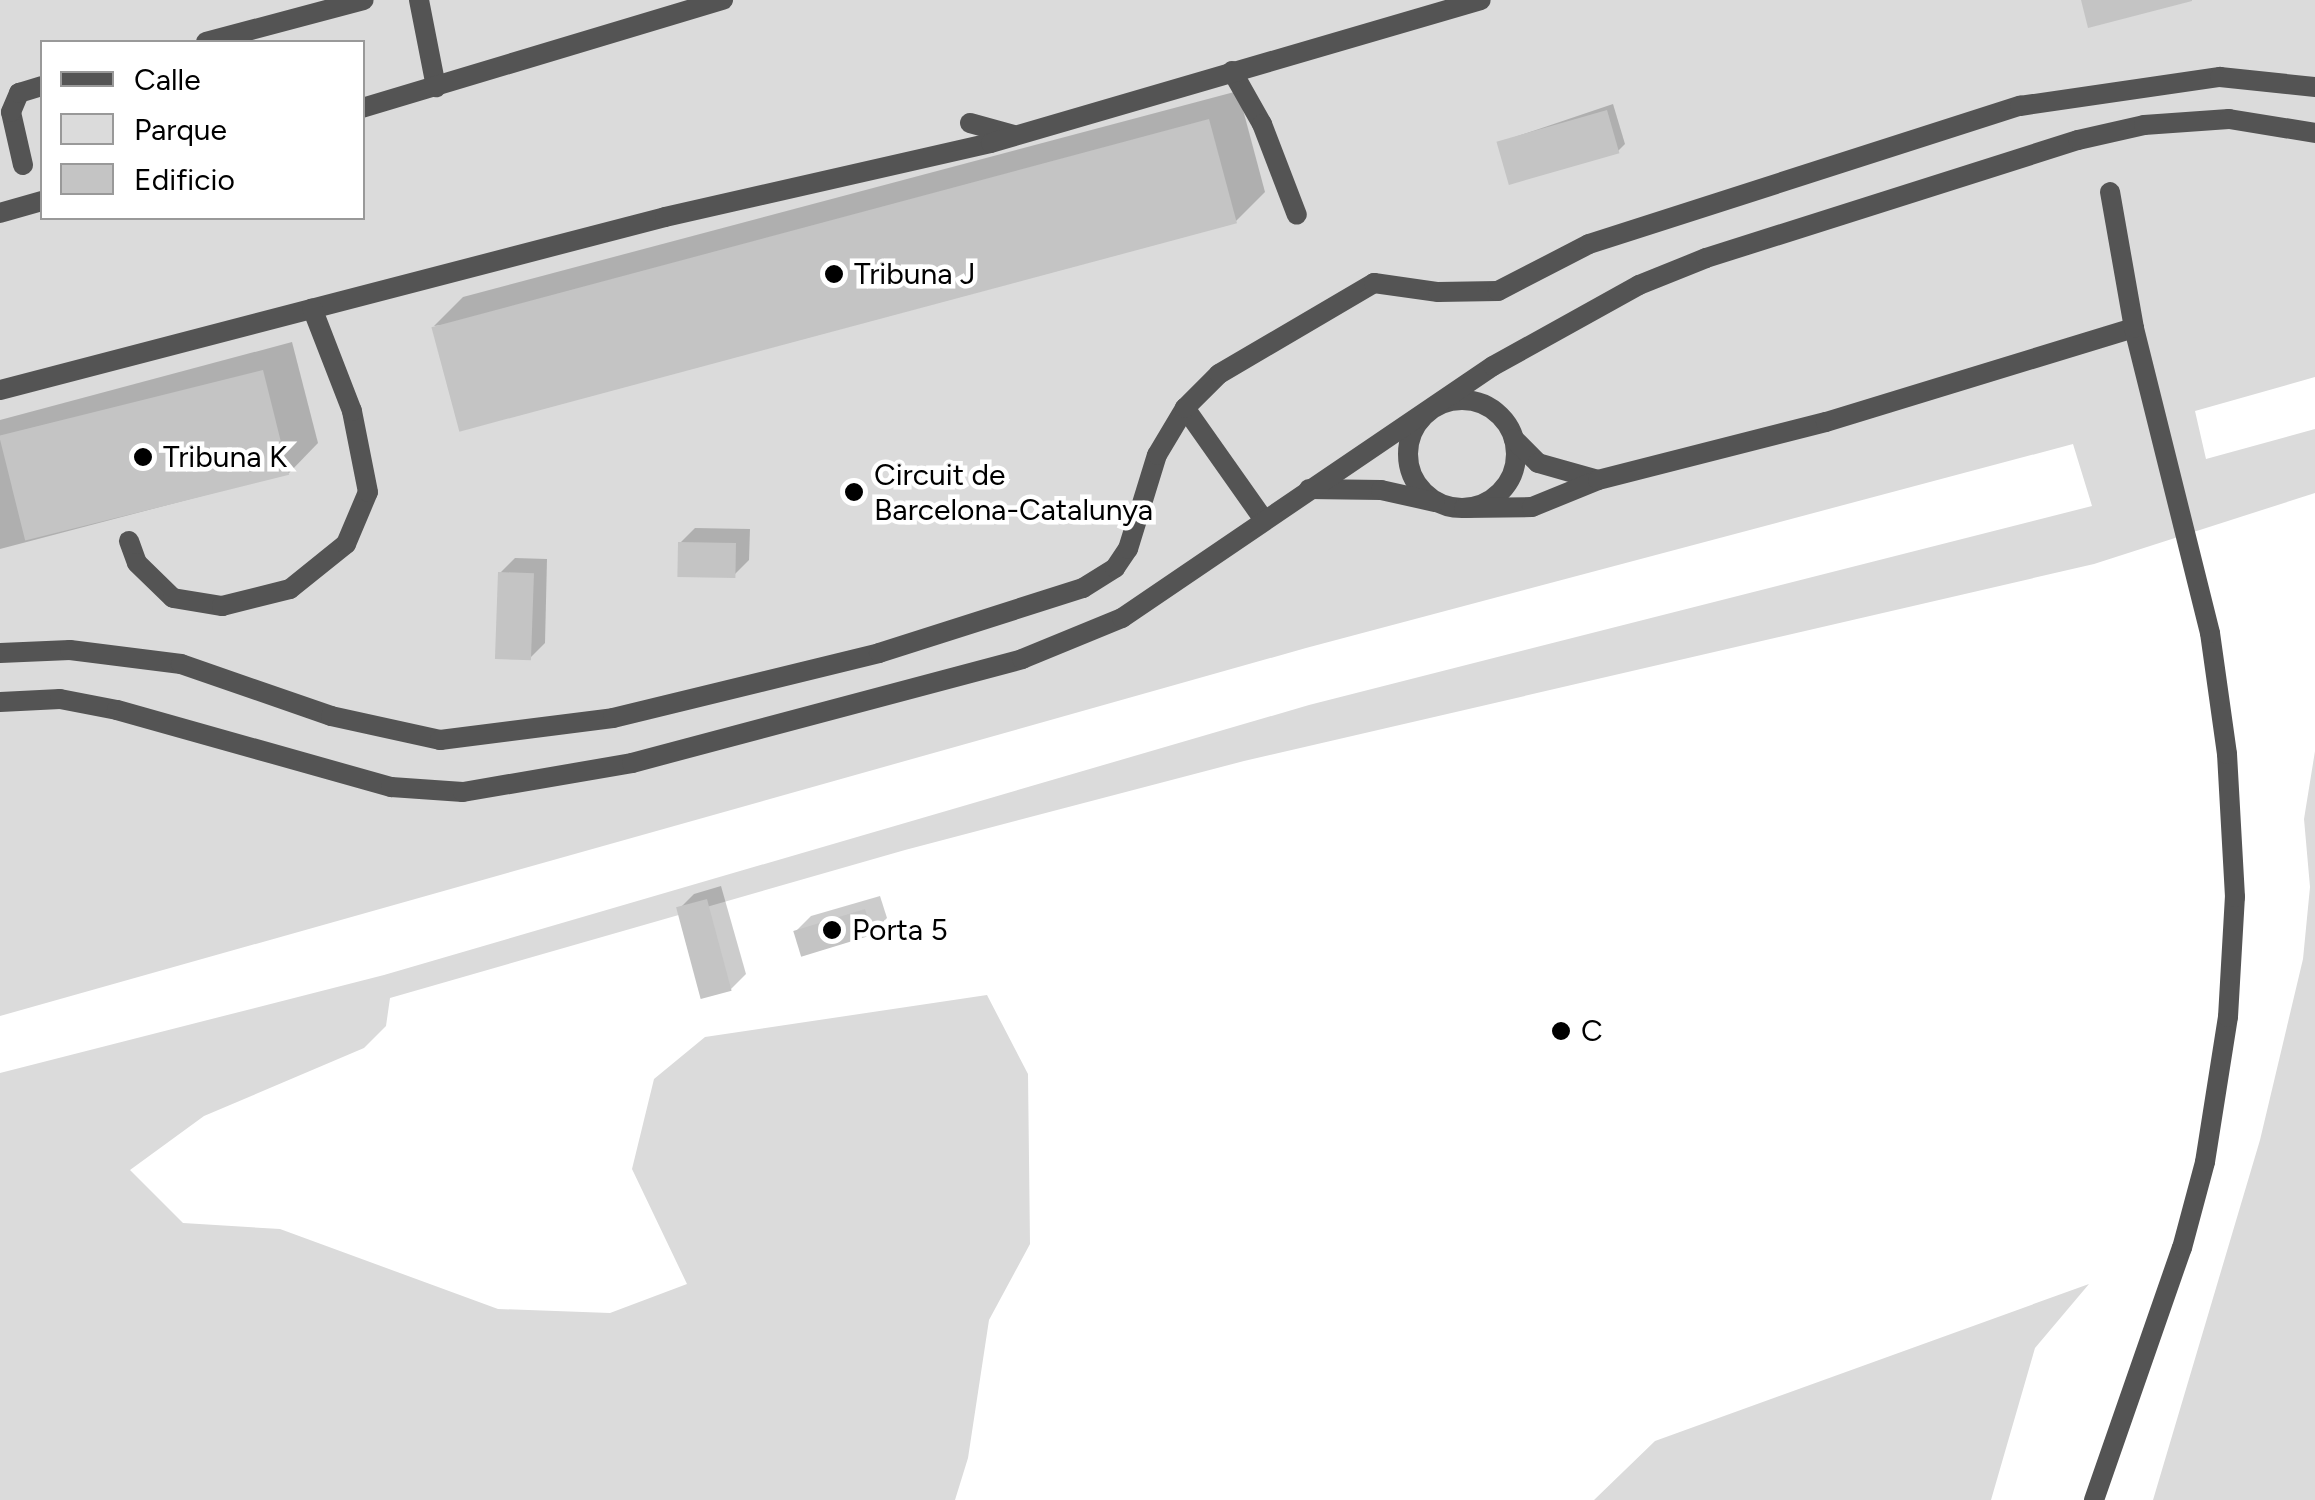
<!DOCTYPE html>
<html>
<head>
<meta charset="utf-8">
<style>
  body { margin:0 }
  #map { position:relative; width:2315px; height:1500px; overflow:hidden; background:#fff; font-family:Figtree,sans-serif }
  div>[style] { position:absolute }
  .green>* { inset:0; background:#dbdbdb }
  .shadow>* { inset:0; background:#0003 }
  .building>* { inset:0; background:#c4c4c4; transform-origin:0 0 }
  .service>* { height:20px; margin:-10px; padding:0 10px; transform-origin:10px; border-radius:10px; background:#545454 }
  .service>.ring { margin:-10px; padding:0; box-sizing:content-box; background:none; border:20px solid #545454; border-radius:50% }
  .minor>* { height:20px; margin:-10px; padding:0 10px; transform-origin:10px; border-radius:10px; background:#545454 }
  .dots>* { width:28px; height:28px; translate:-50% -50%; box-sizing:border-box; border:5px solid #fff; border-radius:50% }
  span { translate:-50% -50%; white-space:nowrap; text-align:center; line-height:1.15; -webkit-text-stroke:9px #fff; paint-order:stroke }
  .poi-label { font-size:30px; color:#000 }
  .left { translate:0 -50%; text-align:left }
  .legend { position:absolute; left:40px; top:40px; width:325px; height:180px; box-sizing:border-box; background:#fff; border:2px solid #999; margin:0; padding:12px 18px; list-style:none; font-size:30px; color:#000 }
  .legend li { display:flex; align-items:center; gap:20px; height:50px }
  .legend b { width:50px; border:2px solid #999 }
</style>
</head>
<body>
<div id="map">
  <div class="green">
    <div style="clip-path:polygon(evenodd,0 0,2315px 0,2315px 377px,2195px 411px,2206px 459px,2315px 429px,2315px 493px,2094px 564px,1244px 761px,905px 850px,390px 998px,386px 1026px,364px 1048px,204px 1116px,130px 1170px,183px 1223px,280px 1229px,498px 1309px,610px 1313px,687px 1284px,632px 1169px,654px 1079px,705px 1037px,987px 995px,1028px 1074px,1030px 1244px,989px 1320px,968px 1458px,955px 1500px,0 1500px,0 1073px,384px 975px,1309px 705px,2092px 506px,2073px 444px,1306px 648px,0 1016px,0 0,42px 42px,362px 42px,362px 218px,42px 218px,42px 42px)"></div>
    <div style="clip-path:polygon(2315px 751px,2315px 1500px,2153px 1500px,2260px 1140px,2303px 959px,2310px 887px,2304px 819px)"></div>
    <div style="clip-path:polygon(2089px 1284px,2035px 1348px,1991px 1500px,1594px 1500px,1655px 1441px)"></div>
  </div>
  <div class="shadow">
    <div style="clip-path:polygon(1238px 91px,1265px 192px,1236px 221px,434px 326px,463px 297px)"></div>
    <div style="clip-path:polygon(1613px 104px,1625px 144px,1618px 151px,1500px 142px)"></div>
    <div style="clip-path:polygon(292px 342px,318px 443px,289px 473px,0 549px,0 420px)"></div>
    <div style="clip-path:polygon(695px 528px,750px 529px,749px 560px,734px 575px,680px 543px)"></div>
    <div style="clip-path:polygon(515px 558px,547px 559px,545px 643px,530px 658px,500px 573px)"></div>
    <div style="clip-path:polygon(721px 886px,746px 974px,731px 989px,679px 909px,694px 894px)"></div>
    <div style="clip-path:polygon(880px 896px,887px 918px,872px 933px,796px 931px,811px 916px)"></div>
  </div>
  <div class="building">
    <div style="clip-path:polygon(2081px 0,2192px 0,2192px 1px,2088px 28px)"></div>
    <div style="left:1607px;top:110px;width:45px;height:115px;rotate:74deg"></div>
    <div style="left:1209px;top:119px;width:108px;height:805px;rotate:75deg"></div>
    <div style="left:263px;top:370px;width:108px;height:272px;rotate:76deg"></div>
    <div style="left:678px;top:542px;width:58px;height:35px;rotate:1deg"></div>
    <div style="left:498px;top:572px;width:36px;height:87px;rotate:2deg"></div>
    <div style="left:707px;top:899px;width:95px;height:32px;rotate:75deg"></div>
    <div style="left:865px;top:909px;width:27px;height:75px;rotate:73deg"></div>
  </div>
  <div class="service">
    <div style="left:419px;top:0;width:89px;rotate:78.9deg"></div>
    <div style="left:206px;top:42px;width:163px;rotate:-14.9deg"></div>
    <div style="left:1232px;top:71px;width:61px;rotate:60.5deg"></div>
    <div style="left:1262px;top:124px;width:97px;rotate:69deg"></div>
    <div style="left:362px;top:108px;width:377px;rotate:-16.7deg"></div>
    <div style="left:970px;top:123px;width:46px;rotate:15.3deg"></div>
    <div style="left:23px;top:165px;width:54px;rotate:-102.8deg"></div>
    <div style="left:11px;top:112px;width:21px;rotate:-67deg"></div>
    <div style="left:19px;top:93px;width:24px;rotate:-17deg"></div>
    <div style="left:0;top:213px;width:44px;rotate:-15.9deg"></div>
    <div style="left:0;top:390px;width:687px;rotate:-14.58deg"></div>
    <div style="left:665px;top:217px;width:334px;rotate:-12.8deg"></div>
    <div style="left:991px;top:143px;width:510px;rotate:-16.27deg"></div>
    <div class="ring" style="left:1408px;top:400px;width:88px;height:88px"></div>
    <div style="left:1185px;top:408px;width:137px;rotate:54.8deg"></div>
    <div style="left:1514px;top:439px;width:34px;rotate:45deg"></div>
    <div style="left:1538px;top:463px;width:62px;rotate:15.8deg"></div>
    <div style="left:1309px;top:489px;width:72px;rotate:0.8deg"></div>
    <div style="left:1381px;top:490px;width:55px;rotate:12.5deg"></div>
    <div style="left:1464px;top:508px;width:68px;rotate:-0.8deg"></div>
    <div style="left:1532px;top:507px;width:71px;rotate:-22.2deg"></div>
    <div style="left:1598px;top:480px;width:235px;rotate:-14.3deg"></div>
    <div style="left:1826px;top:422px;width:322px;rotate:-17deg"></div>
    <div style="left:129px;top:541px;width:23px;rotate:70deg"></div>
    <div style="left:137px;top:563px;width:50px;rotate:44.2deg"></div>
    <div style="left:173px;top:598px;width:50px;rotate:9.3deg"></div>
    <div style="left:222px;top:606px;width:70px;rotate:-14deg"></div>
    <div style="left:290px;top:589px;width:72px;rotate:-38.8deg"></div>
    <div style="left:346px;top:544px;width:56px;rotate:-67.1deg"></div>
    <div style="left:368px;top:492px;width:83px;rotate:-101.2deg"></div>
    <div style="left:352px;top:411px;width:110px;rotate:-111.2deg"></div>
    <div style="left:0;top:653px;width:70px;rotate:-2.5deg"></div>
    <div style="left:70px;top:650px;width:112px;rotate:7.2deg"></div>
    <div style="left:181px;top:664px;width:159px;rotate:19.1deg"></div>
    <div style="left:331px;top:716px;width:112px;rotate:12.4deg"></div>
    <div style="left:440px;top:740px;width:174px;rotate:-7.2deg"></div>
    <div style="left:613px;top:718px;width:274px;rotate:-13.7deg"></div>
    <div style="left:879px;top:653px;width:214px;rotate:-17.7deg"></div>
    <div style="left:1083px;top:588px;width:38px;rotate:-32deg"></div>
    <div style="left:1115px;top:568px;width:23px;rotate:-56deg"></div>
    <div style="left:1128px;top:549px;width:98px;rotate:-72.9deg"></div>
    <div style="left:1157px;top:455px;width:55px;rotate:-59.2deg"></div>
    <div style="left:1185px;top:408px;width:48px;rotate:-45deg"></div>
    <div style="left:1219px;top:374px;width:180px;rotate:-30.4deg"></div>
    <div style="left:1374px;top:283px;width:65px;rotate:8deg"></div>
    <div style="left:1438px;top:292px;width:60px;rotate:-1deg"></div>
    <div style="left:1498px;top:291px;width:102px;rotate:-27.3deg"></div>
    <div style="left:1589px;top:244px;width:453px;rotate:-17.8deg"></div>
    <div style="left:2020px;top:106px;width:202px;rotate:-8.3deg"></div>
    <div style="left:2220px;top:77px;width:96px;rotate:6deg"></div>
  </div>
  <div class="minor">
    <div style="left:0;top:702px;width:60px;rotate:-2.9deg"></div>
    <div style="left:60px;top:699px;width:58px;rotate:10.9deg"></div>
    <div style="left:117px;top:710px;width:285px;rotate:15.7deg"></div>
    <div style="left:391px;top:787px;width:72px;rotate:4deg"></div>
    <div style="left:463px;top:792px;width:171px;rotate:-9.7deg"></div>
    <div style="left:632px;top:763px;width:404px;rotate:-14.9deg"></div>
    <div style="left:1022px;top:659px;width:108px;rotate:-22.3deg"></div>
    <div style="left:1122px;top:618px;width:448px;rotate:-34.2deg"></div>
    <div style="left:1493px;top:366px;width:167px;rotate:-29deg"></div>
    <div style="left:1639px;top:285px;width:72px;rotate:-21.9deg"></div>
    <div style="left:1706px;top:258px;width:390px;rotate:-17.6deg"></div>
    <div style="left:2078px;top:140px;width:68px;rotate:-12.8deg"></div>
    <div style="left:2144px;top:125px;width:85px;rotate:-4deg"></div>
    <div style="left:2229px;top:119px;width:87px;rotate:9.2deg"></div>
    <div style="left:2094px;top:1500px;width:267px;rotate:-70.8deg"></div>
    <div style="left:2182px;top:1248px;width:89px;rotate:-75deg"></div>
    <div style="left:2205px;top:1162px;width:147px;rotate:-81deg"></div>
    <div style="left:2228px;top:1017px;width:120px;rotate:-86.7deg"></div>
    <div style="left:2235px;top:897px;width:143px;rotate:-93.2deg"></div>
    <div style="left:2227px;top:754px;width:122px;rotate:-98deg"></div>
    <div style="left:2210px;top:633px;width:314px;rotate:-104deg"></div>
    <div style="left:2134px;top:328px;width:138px;rotate:-100deg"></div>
  </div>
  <div class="dots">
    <div style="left:834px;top:274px;background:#000"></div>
    <div style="left:143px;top:457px;background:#000"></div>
    <div style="left:854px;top:492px;background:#000"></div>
    <div style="left:832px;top:930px;background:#000"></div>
    <div style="left:1561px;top:1031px;background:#000"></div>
  </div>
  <div class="poi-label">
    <span class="left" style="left:854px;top:274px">Tribuna J</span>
    <span class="left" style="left:163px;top:457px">Tribuna K</span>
    <span class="left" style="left:874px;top:492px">Circuit de<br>Barcelona-Catalunya</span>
    <span class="left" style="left:852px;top:930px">Porta 5</span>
    <span class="left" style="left:1581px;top:1031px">C</span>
  </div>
  <ul class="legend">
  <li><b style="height:12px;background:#545454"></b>Calle</li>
  <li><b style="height:28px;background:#dbdbdb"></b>Parque</li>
  <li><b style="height:28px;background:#c4c4c4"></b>Edificio</li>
  </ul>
</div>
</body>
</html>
